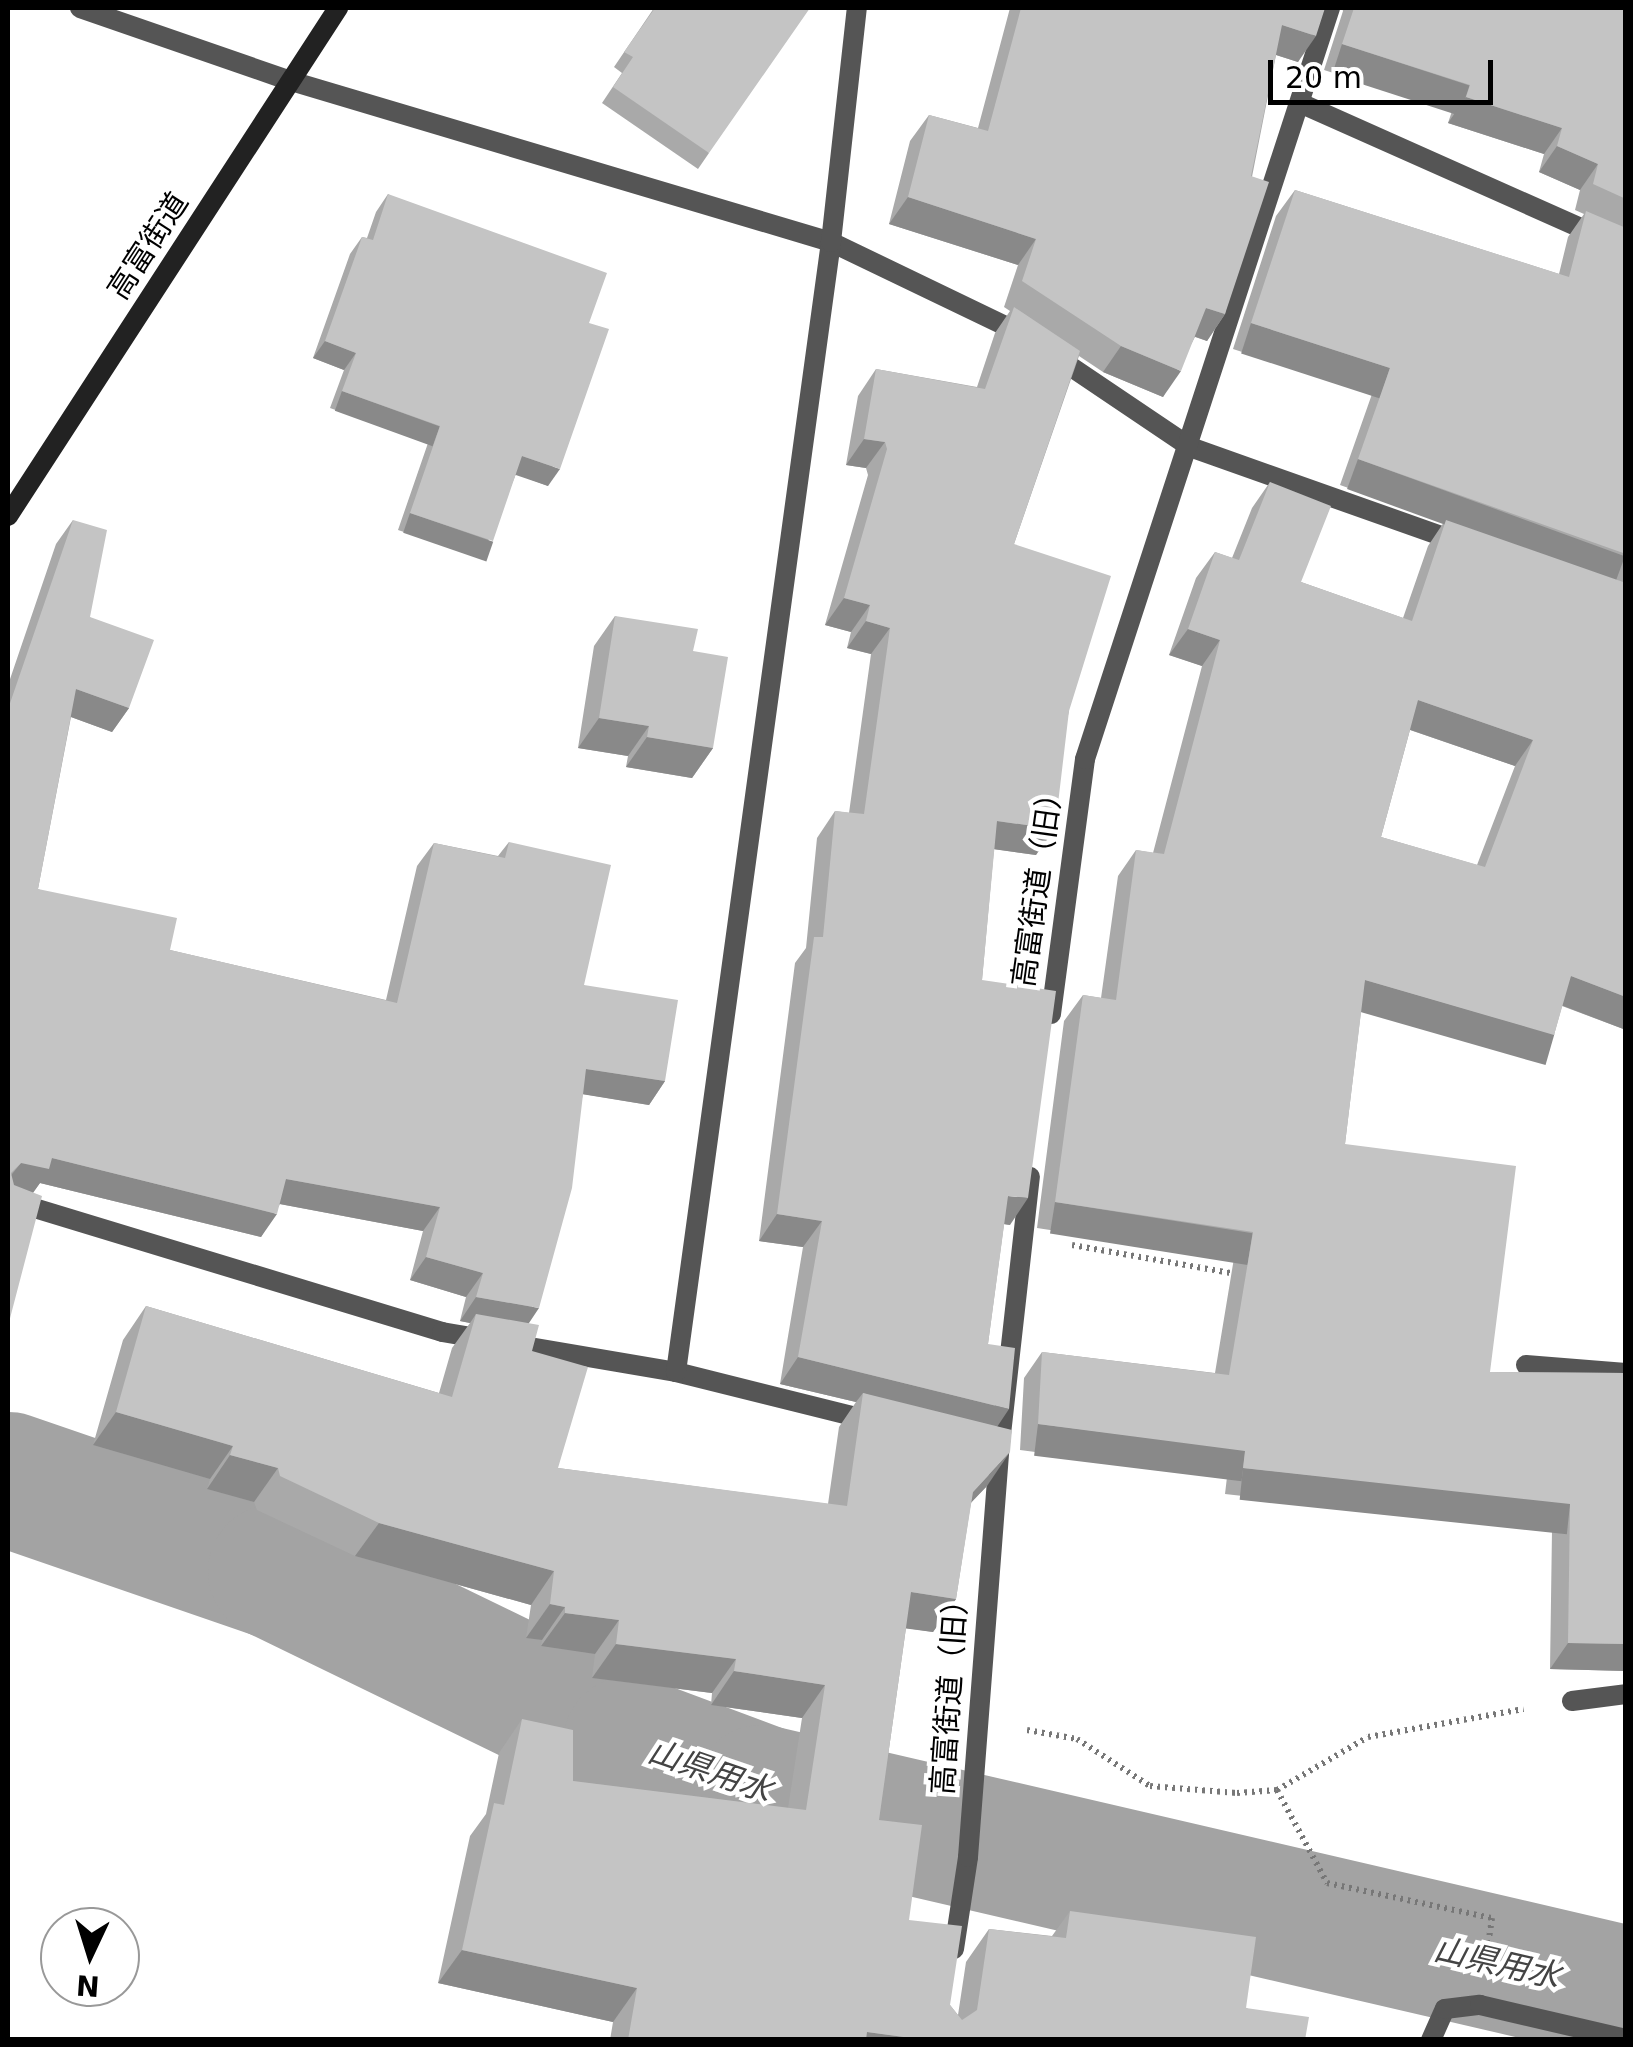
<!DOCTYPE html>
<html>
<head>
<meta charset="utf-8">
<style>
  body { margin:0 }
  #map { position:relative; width:1633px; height:2047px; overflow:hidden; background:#fff; font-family:"DejaVu Sans","Noto Sans JP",sans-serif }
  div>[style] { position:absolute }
  .river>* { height:135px; margin:-67.5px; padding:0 67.5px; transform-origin:67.5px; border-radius:67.5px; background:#a3a3a3 }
  .path>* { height:6px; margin-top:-3px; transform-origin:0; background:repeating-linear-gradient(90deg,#777 0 2.5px,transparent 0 7.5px) }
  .street>* { height:20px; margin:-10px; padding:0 10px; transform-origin:10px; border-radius:10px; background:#555 }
  .secondary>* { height:20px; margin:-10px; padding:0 10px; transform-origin:10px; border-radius:10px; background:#222 }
  .wall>* { inset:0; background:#a9a9a9 }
  .shaded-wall>* { inset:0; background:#898989; transform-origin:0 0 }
  .building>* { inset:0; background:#c4c4c4 }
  span { translate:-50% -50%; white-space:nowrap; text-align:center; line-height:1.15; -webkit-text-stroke:9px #fff; paint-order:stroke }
  .street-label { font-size:30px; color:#000 }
  .water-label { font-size:32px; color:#444; font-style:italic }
  .frame { position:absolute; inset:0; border:10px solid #000; pointer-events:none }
  .north { position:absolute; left:40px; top:1907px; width:100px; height:100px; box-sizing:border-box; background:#fff; border:2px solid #999; border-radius:50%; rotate:184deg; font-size:28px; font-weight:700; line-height:40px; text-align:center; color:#000 }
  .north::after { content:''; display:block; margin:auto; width:35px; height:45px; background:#000; clip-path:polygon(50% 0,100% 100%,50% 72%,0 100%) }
  .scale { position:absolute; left:1268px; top:60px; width:225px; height:45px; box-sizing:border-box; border:5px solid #000; border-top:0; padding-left:12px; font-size:30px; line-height:35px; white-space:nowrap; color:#000; -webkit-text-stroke:8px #fff; paint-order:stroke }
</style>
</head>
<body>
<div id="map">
  <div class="river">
    <div style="left:8px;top:1479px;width:282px;rotate:19deg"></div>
    <div style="left:275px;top:1571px;width:394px;rotate:25.9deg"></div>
    <div style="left:630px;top:1743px;width:140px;rotate:20.5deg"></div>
    <div style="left:761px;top:1792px;width:888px;rotate:13.08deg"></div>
  </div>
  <div class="path">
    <div style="left:1072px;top:1245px;width:168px;rotate:10deg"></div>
    <div style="left:1027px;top:1730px;width:51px;rotate:10.2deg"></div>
    <div style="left:1077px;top:1739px;width:87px;rotate:32.8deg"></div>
    <div style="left:1150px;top:1786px;width:87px;rotate:4.6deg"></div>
    <div style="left:1237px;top:1793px;width:40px;rotate:-4.3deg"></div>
    <div style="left:1277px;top:1790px;width:105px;rotate:-30.2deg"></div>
    <div style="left:1368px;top:1737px;width:158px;rotate:-10.2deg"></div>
    <div style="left:1277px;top:1790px;width:106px;rotate:61.7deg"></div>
    <div style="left:1327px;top:1883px;width:169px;rotate:12deg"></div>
    <div style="left:1492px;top:1918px;width:41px;rotate:98.3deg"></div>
  </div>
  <div class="street">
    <div style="left:80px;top:8px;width:223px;rotate:19.1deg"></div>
    <div style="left:291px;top:81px;width:563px;rotate:16.6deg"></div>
    <div style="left:831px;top:242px;width:214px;rotate:25.7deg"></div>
    <div style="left:1300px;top:103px;width:357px;rotate:24deg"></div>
    <div style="left:1052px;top:354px;width:166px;rotate:34deg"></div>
    <div style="left:1190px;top:447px;width:285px;rotate:19.5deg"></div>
    <div style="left:1051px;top:1014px;width:257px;rotate:-82.4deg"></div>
    <div style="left:1085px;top:759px;width:790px;rotate:-71.93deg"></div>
    <div style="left:8px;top:1200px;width:454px;rotate:16.9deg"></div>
    <div style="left:442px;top:1332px;width:237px;rotate:9.7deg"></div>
    <div style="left:676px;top:1372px;width:202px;rotate:14deg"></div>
    <div style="left:1526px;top:1365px;width:100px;rotate:4.6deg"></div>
    <div style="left:676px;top:1372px;width:1141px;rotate:-82.19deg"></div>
    <div style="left:831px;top:242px;width:235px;rotate:-83.7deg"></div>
    <div style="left:1572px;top:1701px;width:54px;rotate:-7.4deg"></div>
    <div style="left:954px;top:1949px;width:93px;rotate:-81.3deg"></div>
    <div style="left:968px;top:1857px;width:406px;rotate:-85.6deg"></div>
    <div style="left:999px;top:1452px;width:277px;rotate:-83.6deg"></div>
    <div style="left:1431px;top:2040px;width:34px;rotate:-66deg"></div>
    <div style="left:1445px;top:2009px;width:35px;rotate:-7deg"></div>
    <div style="left:1480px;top:2005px;width:150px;rotate:13.1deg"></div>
  </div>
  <div class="secondary">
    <div style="left:8px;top:516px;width:606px;rotate:-56.99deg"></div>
  </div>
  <div class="wall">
    <div style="clip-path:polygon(654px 8px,709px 153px,698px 169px,602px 103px,622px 73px,614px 67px)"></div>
    <div style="clip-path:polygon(1010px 8px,1325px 8px,1298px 62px,1276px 55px,1225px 314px,1207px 341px,1195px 337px,1163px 397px,1103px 372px,1079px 356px,1014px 544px,1069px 711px,1036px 855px,994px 849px,982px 980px,1010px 1225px,1004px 1224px,988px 1344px,997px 1426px,987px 1486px,971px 1502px,956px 1599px,933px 1632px,906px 1628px,879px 1820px,909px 1920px,950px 2005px,958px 2015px,966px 1962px,989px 1929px,1052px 1936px,1070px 1911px,1305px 2040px,610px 2040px,613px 2022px,438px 1983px,470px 1836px,486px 1814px,499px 1753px,522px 1719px,573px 1781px,788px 1808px,802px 1718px,711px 1705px,712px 1693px,592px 1678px,595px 1654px,541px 1646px,542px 1640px,526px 1638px,531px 1605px,355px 1556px,257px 1510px,254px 1502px,207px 1489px,210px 1479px,93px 1445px,123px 1340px,146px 1306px,439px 1393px,452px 1348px,470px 1323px,460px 1321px,466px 1297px,410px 1280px,423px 1231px,280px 1204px,261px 1237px,40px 1183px,33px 1192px,8px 1326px,8px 685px,56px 544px,73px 520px,90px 617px,129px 708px,112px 732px,71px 717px,38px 889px,170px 950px,386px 1000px,417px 866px,434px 843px,498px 856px,509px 842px,584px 985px,665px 1081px,649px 1105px,583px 1094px,528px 1323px,532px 1351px,558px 1468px,828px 1504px,839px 1427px,856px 1402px,780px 1384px,803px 1247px,759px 1241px,795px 963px,806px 948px,817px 838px,835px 811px,849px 813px,871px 654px,847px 648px,851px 632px,825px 625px,868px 475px,866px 468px,846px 465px,858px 396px,876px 369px,977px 387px,995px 333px,1010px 311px,1004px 307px,1018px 265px,889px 224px,910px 141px,929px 115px,978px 128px)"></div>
    <div style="clip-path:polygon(evenodd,1342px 8px,1626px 8px,1626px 1030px,1562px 1006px,1554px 1035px,1536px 1061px,1361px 1011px,1345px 1144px,1490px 1372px,1626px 1373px,1626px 1671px,1550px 1669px,1552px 1530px,1225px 1494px,1227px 1477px,1020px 1450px,1024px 1378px,1042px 1352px,1215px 1373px,1234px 1258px,1037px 1228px,1064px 1021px,1083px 995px,1101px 998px,1118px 876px,1136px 850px,1153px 853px,1202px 666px,1169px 655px,1196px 578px,1215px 552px,1232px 558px,1252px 508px,1270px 482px,1301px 582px,1403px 618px,1428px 546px,1444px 522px,1340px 485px,1372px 394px,1233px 349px,1276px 216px,1295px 190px,1559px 274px,1568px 237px,1584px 214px,1575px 210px,1580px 190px,1539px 172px,1544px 154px,1448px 123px,1452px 111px,1324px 70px,1343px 11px,1342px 8px,1410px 730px,1515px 766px,1477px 865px,1381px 837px,1410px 730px)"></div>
    <div style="clip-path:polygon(388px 194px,589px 323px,548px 486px,516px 474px,481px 558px,398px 530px,428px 443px,330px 408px,344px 370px,313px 358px,350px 254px,362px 237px,367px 238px,376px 212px)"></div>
    <div style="clip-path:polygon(615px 616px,693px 651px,713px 748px,692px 778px,626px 767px,628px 756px,578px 748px,594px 646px)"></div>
  </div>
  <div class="shaded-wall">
    <div style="clip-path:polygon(1282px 25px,1316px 36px,1298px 62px,1264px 51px)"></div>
    <div style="left:1342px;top:44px;width:134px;height:32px;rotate:18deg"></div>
    <div style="clip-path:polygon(1466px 97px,1562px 128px,1544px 154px,1448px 123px)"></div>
    <div style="clip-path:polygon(1557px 146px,1598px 164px,1580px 190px,1539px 172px)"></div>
    <div style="clip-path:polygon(908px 197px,1036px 239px,1018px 265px,889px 224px)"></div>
    <div style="clip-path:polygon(1206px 308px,1225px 314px,1207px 341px,1188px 334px)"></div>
    <div style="left:1251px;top:323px;width:146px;height:32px;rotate:18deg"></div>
    <div style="clip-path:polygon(325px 341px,356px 353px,344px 370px,313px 358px)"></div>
    <div style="clip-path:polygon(1121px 346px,1181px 371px,1163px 397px,1103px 372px)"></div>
    <div style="left:342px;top:391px;width:104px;height:21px;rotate:20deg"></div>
    <div style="clip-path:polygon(864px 439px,885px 442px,866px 468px,846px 465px)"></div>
    <div style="clip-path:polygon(522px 456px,560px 469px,548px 486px,510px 473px)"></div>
    <div style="left:1358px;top:459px;width:284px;height:32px;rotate:20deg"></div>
    <div style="left:410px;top:513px;width:88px;height:21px;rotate:19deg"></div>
    <div style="clip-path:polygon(844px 598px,870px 605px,851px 632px,825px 625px)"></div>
    <div style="clip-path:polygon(866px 621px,890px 628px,871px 654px,847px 648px)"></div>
    <div style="clip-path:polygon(1188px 629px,1220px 640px,1202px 666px,1169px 655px)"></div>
    <div style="clip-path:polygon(76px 689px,129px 708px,112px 732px,60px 713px)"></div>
    <div style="clip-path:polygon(1418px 700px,1533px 740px,1515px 766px,1399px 726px)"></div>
    <div style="clip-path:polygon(599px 718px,649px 726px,628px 756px,578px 748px)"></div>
    <div style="clip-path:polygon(647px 737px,713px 748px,692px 778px,626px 767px)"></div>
    <div style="clip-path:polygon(997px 821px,1055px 829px,1036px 855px,978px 847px)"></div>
    <div style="clip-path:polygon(1571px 976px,1626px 997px,1626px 1030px,1553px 1002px)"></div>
    <div style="left:1365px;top:980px;width:197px;height:32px;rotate:16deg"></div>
    <div style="clip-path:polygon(586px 1069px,665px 1081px,649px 1105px,569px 1092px)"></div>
    <div style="clip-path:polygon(52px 1158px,277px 1214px,261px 1237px,40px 1183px,33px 1193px,8px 1188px,8px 1179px,21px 1163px)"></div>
    <div style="clip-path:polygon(286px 1179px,440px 1207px,423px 1231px,269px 1202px)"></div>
    <div style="clip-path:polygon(1008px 1196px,1028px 1198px,1010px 1225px,990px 1222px)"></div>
    <div style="left:1055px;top:1202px;width:200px;height:32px;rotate:9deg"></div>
    <div style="clip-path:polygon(777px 1214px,822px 1221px,803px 1247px,759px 1241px)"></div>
    <div style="clip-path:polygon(426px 1257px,483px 1273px,466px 1297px,410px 1280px)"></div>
    <div style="clip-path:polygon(476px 1297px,539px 1308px,523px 1332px,476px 1314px,470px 1323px,460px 1321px)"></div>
    <div style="clip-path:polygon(798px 1357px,1009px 1409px,991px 1436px,863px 1393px,856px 1402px,780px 1384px)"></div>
    <div style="clip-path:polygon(116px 1412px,233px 1446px,210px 1479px,93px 1445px)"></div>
    <div style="left:1038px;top:1424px;width:209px;height:32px;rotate:7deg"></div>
    <div style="clip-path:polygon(1010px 1452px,987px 1486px,949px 1526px,973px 1492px)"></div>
    <div style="clip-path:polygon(230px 1455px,278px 1468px,254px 1502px,207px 1489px)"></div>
    <div style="left:1243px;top:1468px;width:329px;height:32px;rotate:6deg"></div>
    <div style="clip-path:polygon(379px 1523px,554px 1571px,531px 1605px,355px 1556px)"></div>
    <div style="clip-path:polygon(911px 1592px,956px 1599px,933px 1632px,887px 1626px)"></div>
    <div style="clip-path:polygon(550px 1604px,565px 1607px,542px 1640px,526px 1638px)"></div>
    <div style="clip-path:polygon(565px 1613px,619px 1620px,595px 1654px,541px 1646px)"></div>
    <div style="clip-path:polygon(1568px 1643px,1626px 1644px,1626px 1671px,1550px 1669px)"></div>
    <div style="clip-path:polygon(616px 1644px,736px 1659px,712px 1693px,592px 1678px)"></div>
    <div style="clip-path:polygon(734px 1671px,825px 1685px,802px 1718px,711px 1705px)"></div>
    <div style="clip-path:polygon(462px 1950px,637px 1988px,613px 2022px,438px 1983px)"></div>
    <div style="clip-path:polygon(867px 2032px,926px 2040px,862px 2040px)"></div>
  </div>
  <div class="building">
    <div style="clip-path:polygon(655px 8px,810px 8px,709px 153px,613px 87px,633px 57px,624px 52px)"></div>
    <div style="clip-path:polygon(1021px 8px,1325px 8px,1316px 36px,1282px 25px,1251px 176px,1269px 182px,1225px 314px,1206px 308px,1181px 371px,1121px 346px,1022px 281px,1036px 239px,908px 197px,929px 115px,988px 131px)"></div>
    <div style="clip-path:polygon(1354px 8px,1626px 8px,1626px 199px,1593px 184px,1598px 164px,1557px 146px,1562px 128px,1466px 97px,1470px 85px,1342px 44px)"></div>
    <div style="clip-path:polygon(1295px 190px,1569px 277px,1586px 211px,1626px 228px,1626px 554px,1358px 459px,1390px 368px,1251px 323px)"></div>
    <div style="clip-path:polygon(388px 194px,607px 273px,589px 323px,609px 329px,560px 469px,522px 456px,493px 541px,410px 513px,440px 426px,342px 391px,356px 353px,325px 341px,362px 237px,373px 240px)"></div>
    <div style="clip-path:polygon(1014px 307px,1080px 351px,1014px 544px,1111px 576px,1069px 711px,1055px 829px,997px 821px,982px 980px,1056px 991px,1028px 1198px,1008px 1196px,988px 1344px,1015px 1348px,1009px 1409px,798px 1357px,822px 1221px,777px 1214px,814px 937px,823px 937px,835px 811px,864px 814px,890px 628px,866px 621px,870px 605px,844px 598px,887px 449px,885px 442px,864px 439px,876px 369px,985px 389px)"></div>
    <div style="clip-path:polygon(evenodd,1270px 482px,1331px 506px,1301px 582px,1412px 621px,1446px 520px,1626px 583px,1626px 789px,1624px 792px,1626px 792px,1626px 997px,1571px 976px,1554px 1035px,1365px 980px,1345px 1144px,1516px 1166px,1490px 1372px,1626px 1373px,1626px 1644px,1568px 1643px,1570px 1504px,1243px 1468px,1245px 1451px,1038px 1424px,1042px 1352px,1229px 1375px,1253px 1232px,1055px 1202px,1083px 995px,1116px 1000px,1136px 850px,1164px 854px,1220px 640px,1188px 629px,1215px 552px,1239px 560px,1270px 482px,1418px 700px,1533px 740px,1485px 867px,1381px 837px,1418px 700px)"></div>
    <div style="clip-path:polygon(73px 520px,107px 530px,90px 617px,154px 640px,129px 708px,76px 689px,38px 889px,177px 918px,170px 950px,397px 1003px,434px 843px,505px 858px,509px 842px,611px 865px,584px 985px,678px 1000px,665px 1081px,586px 1069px,572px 1188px,539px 1308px,476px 1297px,483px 1273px,426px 1257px,440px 1207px,286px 1179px,277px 1214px,52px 1158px,49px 1169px,21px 1163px,11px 1173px,14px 1185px,42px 1196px,8px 1326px,8px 709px)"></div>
    <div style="clip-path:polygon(615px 616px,698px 629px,693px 651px,728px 657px,713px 748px,647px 737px,649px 726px,599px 718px)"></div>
    <div style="clip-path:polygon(146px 1306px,452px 1397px,476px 1314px,539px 1325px,532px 1351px,588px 1367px,558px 1468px,847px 1506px,863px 1393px,1012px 1430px,1010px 1452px,973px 1492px,956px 1599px,911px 1592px,879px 1820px,922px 1825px,909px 1920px,962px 1926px,950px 2005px,962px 2020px,977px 2010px,989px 1929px,1066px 1938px,1070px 1911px,1256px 1937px,1246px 2008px,1309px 2017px,1305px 2040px,926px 2040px,867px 2032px,866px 2040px,628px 2040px,637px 1988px,462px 1950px,494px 1803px,504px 1805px,522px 1719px,573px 1730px,573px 1781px,806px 1810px,825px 1685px,734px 1671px,736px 1659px,616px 1644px,619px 1620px,565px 1613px,565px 1607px,550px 1604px,554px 1571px,379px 1523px,280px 1476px,278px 1468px,230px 1455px,233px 1446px,116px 1412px)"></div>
  </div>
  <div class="street-label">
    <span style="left:148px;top:246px;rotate:-57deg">高富街道</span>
    <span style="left:1038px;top:883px;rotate:-82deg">高富街道（旧）</span>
    <span style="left:950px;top:1690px;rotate:-86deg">高富街道（旧）</span>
  </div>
  <div class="water-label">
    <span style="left:710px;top:1771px;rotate:19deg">山県用水</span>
    <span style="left:1497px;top:1963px;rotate:13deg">山県用水</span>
  </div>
  <div class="frame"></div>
  <div class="north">N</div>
  <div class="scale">20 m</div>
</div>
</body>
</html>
